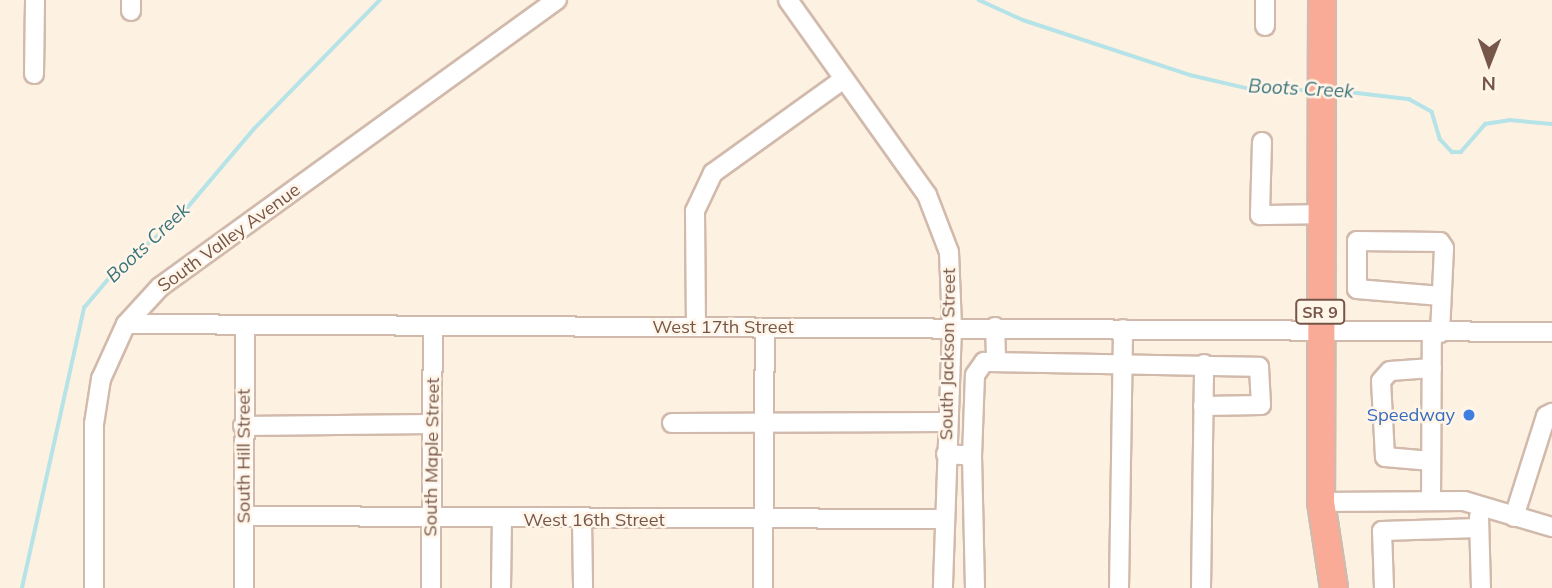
<!DOCTYPE html>
<html>
<head>
<meta charset="utf-8">
<style>
  body { margin:0 }
  #map { position:relative; width:1552px; height:588px; overflow:hidden; background:#fdf1e2; font-family:Mulish,sans-serif }
  div>[style] { position:absolute }
  .stream>* { height:3.5px; margin:-1.75px; padding:0 1.75px; transform-origin:1.75px; border-radius:1.75px; background:#b6e3e7 }
  .roads { filter:drop-shadow(2px 0 #d1baac) drop-shadow(-2px 0 #d1baac) drop-shadow(0 2px #d1baac) drop-shadow(0 -2px #d1baac) }
  .minor>* { height:18px; margin:-9px; padding:0 9px; transform-origin:9px; border-radius:9px; background:#fff }
  .highway>* { height:26px; margin:-13px; padding:0 13px; transform-origin:13px; border-radius:13px; background:#f9ab97 }
  .dots>* { width:19px; height:19px; translate:-50% -50%; box-sizing:border-box; border:4px solid #fff5e9; border-radius:50% }
  span { translate:-50% -50%; white-space:nowrap; text-align:center; line-height:1.15; -webkit-text-stroke:5px #fff5e9; paint-order:stroke }
  .shield-label span { padding:2px 5px; background:#fff5e9; border:2px solid; border-radius:5px; -webkit-text-stroke-width:0 }
  .shield-label { font-size:16px; color:#765648; font-weight:700 }
  .street-label { font-size:18px; color:#765648 }
  .shop-label { font-size:18px; color:#366cbe }
  .right { translate:-100% -50%; text-align:right }
  .water-label { font-size:19px; color:#3b757c; font-style:italic }
  .north { position:absolute; left:1454px; top:28px; width:70px; height:70px; -webkit-text-stroke:5px #fff5e9; paint-order:stroke; rotate:181deg; font-size:19px; font-weight:700; line-height:28px; text-align:center; color:#765648 }
  .north::after { content:''; display:block; margin:auto; width:24px; height:32px; background:#765648; clip-path:polygon(50% 0,100% 100%,50% 72%,0 100%) }
</style>
</head>
<body>
<div id="map">
  <div class="stream">
    <div style="left:979px;top:0;width:48px;rotate:24.4deg"></div>
    <div style="left:1023px;top:20px;width:176px;rotate:18.2deg"></div>
    <div style="left:1190px;top:75px;width:62px;rotate:13.1deg"></div>
    <div style="left:1250px;top:89px;width:60px;rotate:1deg"></div>
    <div style="left:1332px;top:90px;width:78px;rotate:6.7deg"></div>
    <div style="left:1409px;top:99px;width:26px;rotate:29deg"></div>
    <div style="left:1432px;top:112px;width:28px;rotate:73deg"></div>
    <div style="left:1440px;top:139px;width:18px;rotate:47deg"></div>
    <div style="left:1452px;top:152px;width:9px"></div>
    <div style="left:1461px;top:152px;width:37px;rotate:-49deg"></div>
    <div style="left:1485px;top:124px;width:24px;rotate:-9deg"></div>
    <div style="left:1509px;top:120px;width:43px;rotate:5.3deg"></div>
    <div style="left:22px;top:588px;width:287px;rotate:-77.5deg"></div>
    <div style="left:84px;top:308px;width:50px;rotate:-49.9deg"></div>
    <div style="left:116px;top:270px;width:79px;rotate:-39.3deg"></div>
    <div style="left:177px;top:220px;width:119px;rotate:-49.8deg"></div>
    <div style="left:254px;top:129px;width:180px;rotate:-45.7deg"></div>
  </div>
  <div class="roads">
    <div class="minor">
      <div style="left:788px;top:0;width:239px;rotate:54.5deg"></div>
      <div style="left:927px;top:195px;width:61px;rotate:68.9deg"></div>
      <div style="left:949px;top:252px;width:75px;rotate:87.7deg"></div>
      <div style="left:952px;top:327px;width:261px;rotate:92deg"></div>
      <div style="left:131px;top:11px;width:11px;rotate:-90deg"></div>
      <div style="left:1265px;top:26px;width:26px;rotate:-90deg"></div>
      <div style="left:34px;top:74px;width:74px;rotate:-89.2deg"></div>
      <div style="left:1262px;top:142px;width:73px;rotate:91.6deg"></div>
      <div style="left:1260px;top:215px;width:61px;rotate:-0.9deg"></div>
      <div style="left:126px;top:324px;width:1426px;rotate:0.32deg"></div>
      <div style="left:696px;top:327px;width:116px;rotate:-90.5deg"></div>
      <div style="left:695px;top:211px;width:42px;rotate:-64.7deg"></div>
      <div style="left:713px;top:173px;width:161px;rotate:-35.7deg"></div>
      <div style="left:995px;top:327px;width:35px;rotate:88deg"></div>
      <div style="left:1440px;top:333px;width:85px;rotate:-87.3deg"></div>
      <div style="left:1444px;top:248px;width:7px;rotate:-124deg"></div>
      <div style="left:1440px;top:242px;width:83px;rotate:-179.3deg"></div>
      <div style="left:1357px;top:241px;width:48px;rotate:90deg"></div>
      <div style="left:1357px;top:289px;width:84px;rotate:4.8deg"></div>
      <div style="left:672px;top:423px;width:276px;rotate:-0.2deg"></div>
      <div style="left:243px;top:426px;width:188px;rotate:-0.6deg"></div>
      <div style="left:946px;top:454px;width:26px;rotate:4deg"></div>
      <div style="left:972px;top:456px;width:81px;rotate:-87.9deg"></div>
      <div style="left:975px;top:375px;width:16px;rotate:-55deg"></div>
      <div style="left:984px;top:362px;width:275px;rotate:1deg"></div>
      <div style="left:1259px;top:367px;width:38px;rotate:87deg"></div>
      <div style="left:1261px;top:405px;width:58px;rotate:179deg"></div>
      <div style="left:972px;top:456px;width:132px;rotate:88.7deg"></div>
      <div style="left:1431px;top:461px;width:46px;rotate:-175deg"></div>
      <div style="left:1385px;top:457px;width:76px;rotate:-93deg"></div>
      <div style="left:1381px;top:381px;width:13px;rotate:-48deg"></div>
      <div style="left:1390px;top:371px;width:42px;rotate:-4.1deg"></div>
      <div style="left:1431px;top:501px;width:169px;rotate:-89.7deg"></div>
      <div style="left:1321px;top:502px;width:143px;rotate:-0.4deg"></div>
      <div style="left:1464px;top:501px;width:92px;rotate:16.5deg"></div>
      <div style="left:244px;top:516px;width:699px;rotate:0.25deg"></div>
      <div style="left:1479px;top:517px;width:71px;rotate:88.4deg"></div>
      <div style="left:1514px;top:517px;width:106px;rotate:-72.4deg"></div>
      <div style="left:1546px;top:416px;width:7px;rotate:-27deg"></div>
      <div style="left:582px;top:521px;width:67px;rotate:89.1deg"></div>
      <div style="left:94px;top:588px;width:164px;rotate:-90deg"></div>
      <div style="left:94px;top:424px;width:46px;rotate:-81.2deg"></div>
      <div style="left:101px;top:379px;width:60px;rotate:-65.6deg"></div>
      <div style="left:126px;top:324px;width:50px;rotate:-47.4deg"></div>
      <div style="left:160px;top:287px;width:490px;rotate:-35.9deg"></div>
      <div style="left:244px;top:588px;width:263px;rotate:-89.8deg"></div>
      <div style="left:431px;top:588px;width:262px;rotate:-89.6deg"></div>
      <div style="left:501px;top:588px;width:69px;rotate:-89.2deg"></div>
      <div style="left:763px;top:588px;width:260px;rotate:-89.6deg"></div>
      <div style="left:1119px;top:588px;width:259px;rotate:-89.1deg"></div>
      <div style="left:1201px;top:588px;width:224px;rotate:-89.2deg"></div>
      <div style="left:1384px;top:588px;width:57px;rotate:-92deg"></div>
      <div style="left:1382px;top:531px;width:97px;rotate:-1.8deg"></div>
    </div>
    <div class="highway">
      <div style="left:1322px;top:0;width:502px;rotate:90.11deg"></div>
      <div style="left:1321px;top:502px;width:87px;rotate:81.4deg"></div>
    </div>
  </div>
  <div class="dots">
    <div style="left:1469px;top:415px;background:#3f7fe0"></div>
  </div>
  <div class="shield-label">
    <span style="left:1320px;top:312px">SR 9</span>
  </div>
  <div class="street-label">
    <span style="left:229px;top:238px;rotate:-36deg">South Valley Avenue</span>
    <span style="left:723px;top:327px">West 17th Street</span>
    <span style="left:948px;top:354px;rotate:-89deg">South Jackson Street</span>
    <span style="left:244px;top:456px;rotate:-90deg">South Hill Street</span>
    <span style="left:432px;top:457px;rotate:-89deg">South Maple Street</span>
    <span style="left:594px;top:520px">West 16th Street</span>
  </div>
  <div class="shop-label">
    <span class="right" style="left:1455px;top:415px">Speedway</span>
  </div>
  <div class="water-label">
    <span style="left:1301px;top:89px;rotate:3deg">Boots Creek</span>
    <span style="left:148px;top:243px;rotate:-43deg">Boots Creek</span>
  </div>
  <div class="north">N</div>
</div>
</body>
</html>
